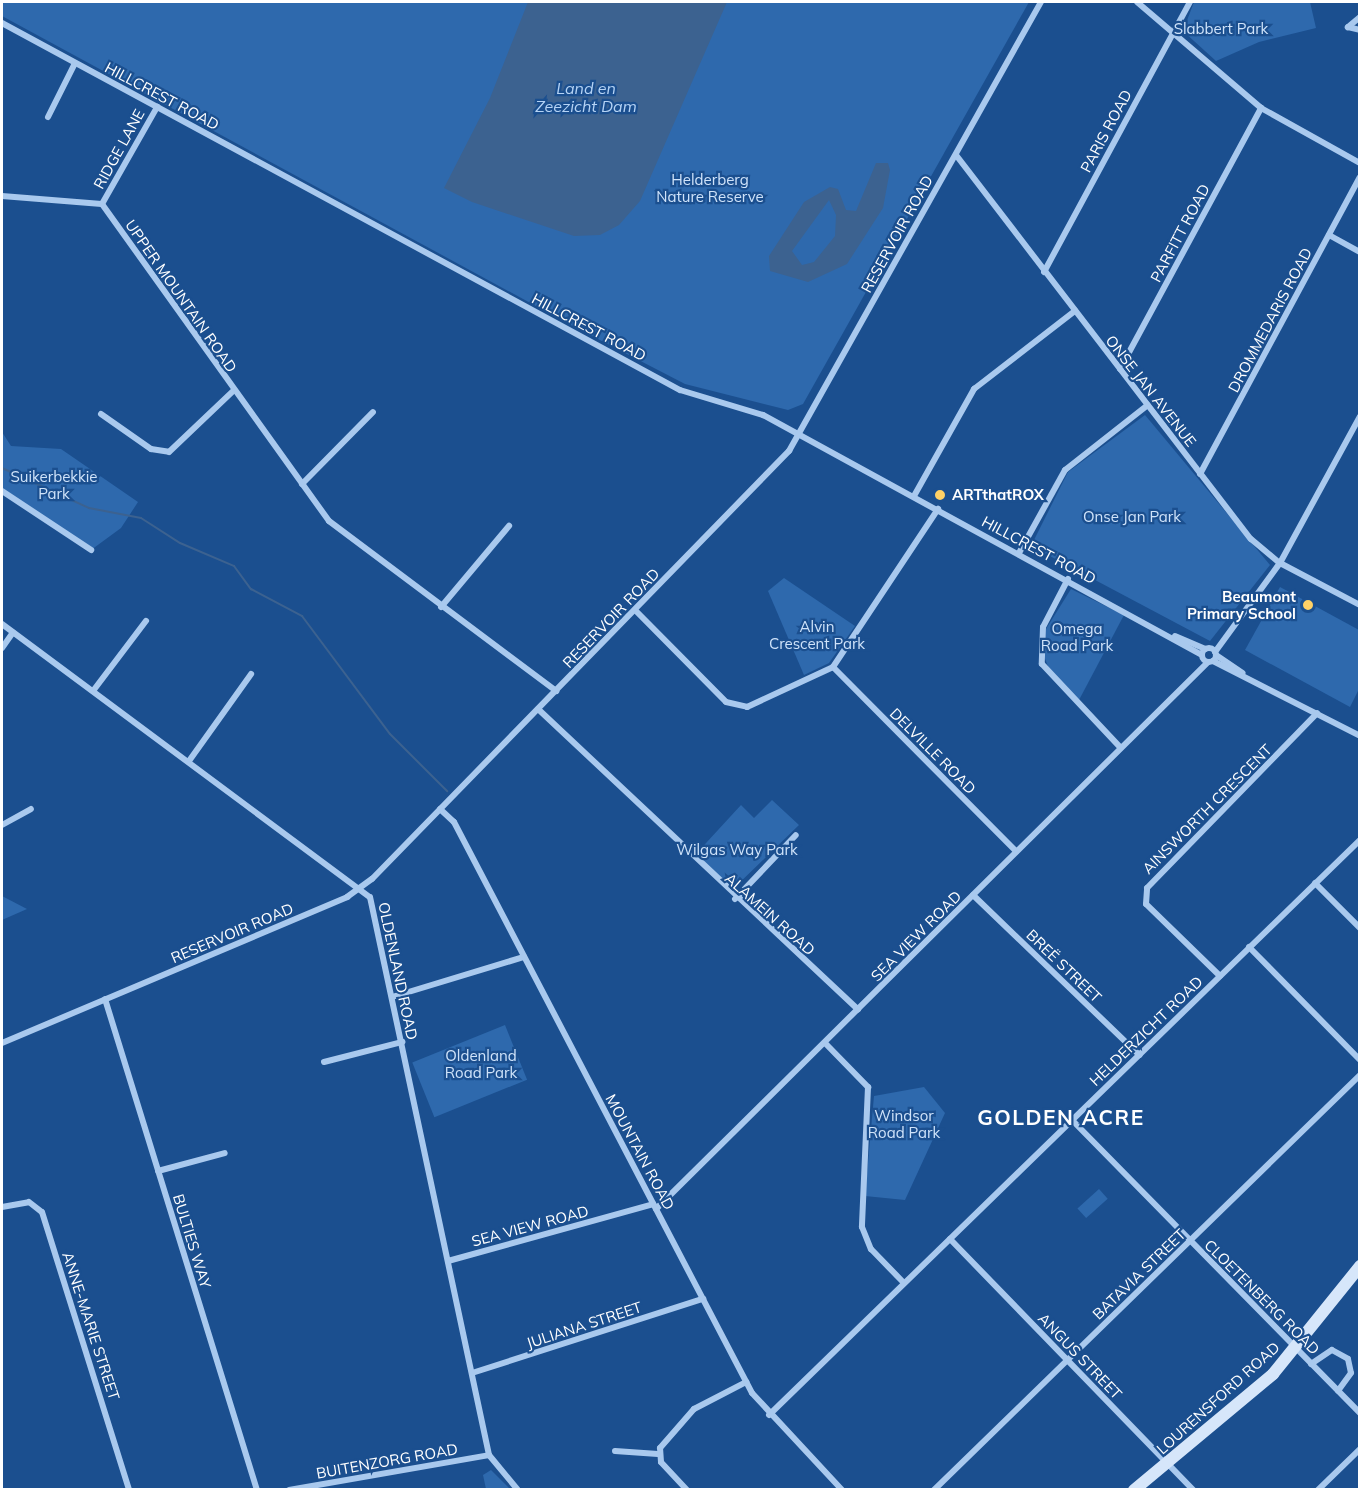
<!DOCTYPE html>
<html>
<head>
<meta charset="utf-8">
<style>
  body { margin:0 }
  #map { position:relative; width:1361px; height:1491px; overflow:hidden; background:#1b4f8f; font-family:Mulish,sans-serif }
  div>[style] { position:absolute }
  .green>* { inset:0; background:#2e69ad; transform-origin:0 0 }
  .water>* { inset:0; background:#3c6290 }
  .stream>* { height:2px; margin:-1px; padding:0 1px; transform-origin:1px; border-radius:1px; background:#3c6290 }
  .street>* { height:6px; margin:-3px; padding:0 3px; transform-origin:3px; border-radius:3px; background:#a9c9ee }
  .street>.ring { margin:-3px; padding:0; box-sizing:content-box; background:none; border:6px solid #a9c9ee; border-radius:50% }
  .secondary>* { height:12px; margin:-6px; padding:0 6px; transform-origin:6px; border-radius:6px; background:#d6e6fa }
  .dots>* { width:16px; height:16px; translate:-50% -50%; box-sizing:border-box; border:3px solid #1b4f8f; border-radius:50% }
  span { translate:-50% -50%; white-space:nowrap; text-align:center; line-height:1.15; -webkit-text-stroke:4.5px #1b4f8f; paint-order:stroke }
  .park-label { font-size:15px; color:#cfe3fa }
  .street-label { font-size:15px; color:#fff }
  .poi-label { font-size:15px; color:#fff; font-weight:700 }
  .left { translate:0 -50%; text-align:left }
  .right { translate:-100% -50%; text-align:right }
  .water-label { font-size:16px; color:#b5d3f5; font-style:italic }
  .district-label { font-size:21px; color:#fff; font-weight:700; letter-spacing:1.5px }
  .frame { position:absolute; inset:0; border:3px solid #fff; pointer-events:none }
</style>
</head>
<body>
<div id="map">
  <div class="green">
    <div style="clip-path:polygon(2px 2px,1029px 2px,803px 404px,788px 410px,685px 384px,569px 324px,2px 16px)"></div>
    <div style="clip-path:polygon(1194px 2px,1310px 2px,1316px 28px,1259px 42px,1216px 61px,1183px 31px)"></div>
    <div style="clip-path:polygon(1145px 415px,1270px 565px,1210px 641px,1031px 546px,1068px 472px)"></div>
    <div style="clip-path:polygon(2px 432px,11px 446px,61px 449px,138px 502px,121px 528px,91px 550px,2px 491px)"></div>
    <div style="clip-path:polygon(784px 578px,855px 626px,829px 663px,804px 675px,768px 591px)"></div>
    <div style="clip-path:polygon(1280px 587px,1359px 630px,1359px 689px,1350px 707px,1245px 650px)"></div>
    <div style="clip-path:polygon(1071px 589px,1124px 615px,1079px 700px,1049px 669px,1044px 656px,1046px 629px)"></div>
    <div style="clip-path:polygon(772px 800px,799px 825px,733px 889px,695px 855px,741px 805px,754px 818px)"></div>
    <div style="clip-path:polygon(2px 896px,27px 909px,2px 920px)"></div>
    <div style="left:505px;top:1025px;width:59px;height:100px;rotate:68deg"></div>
    <div style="clip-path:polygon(924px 1087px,945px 1113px,905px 1200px,865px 1196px,874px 1096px)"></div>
    <div style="left:1099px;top:1189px;width:13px;height:29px;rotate:48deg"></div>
    <div style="clip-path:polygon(491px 1470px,510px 1489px,486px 1489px,483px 1475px)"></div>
  </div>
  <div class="water">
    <div style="clip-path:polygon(528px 2px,727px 2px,640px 201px,619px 225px,600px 235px,574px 236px,472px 202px,444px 188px,490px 98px)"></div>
    <div style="clip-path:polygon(evenodd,876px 163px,888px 163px,890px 170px,883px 208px,847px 264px,808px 282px,770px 271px,769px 256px,804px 202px,830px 187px,838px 189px,846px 210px,856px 211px,876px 163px,829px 200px,836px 215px,835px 236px,814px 262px,802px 265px,792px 251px,829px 200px)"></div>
  </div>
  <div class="stream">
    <div style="left:2px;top:468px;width:96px;rotate:24.7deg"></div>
    <div style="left:89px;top:508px;width:53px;rotate:10.9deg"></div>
    <div style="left:141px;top:518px;width:46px;rotate:32.7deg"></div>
    <div style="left:180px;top:543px;width:59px;rotate:23.1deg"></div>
    <div style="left:234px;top:566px;width:29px;rotate:54deg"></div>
    <div style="left:251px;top:589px;width:58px;rotate:27.9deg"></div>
    <div style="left:302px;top:616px;width:147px;rotate:53.3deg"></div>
    <div style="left:390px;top:734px;width:81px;rotate:45deg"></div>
  </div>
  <div class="street">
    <div style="left:1137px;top:2px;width:163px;rotate:40.5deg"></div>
    <div style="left:1261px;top:108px;width:113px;rotate:29.1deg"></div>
    <div style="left:1360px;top:17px;width:16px;rotate:140deg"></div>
    <div style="left:1348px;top:27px;width:12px;rotate:14deg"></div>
    <div style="left:2px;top:23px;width:771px;rotate:28.43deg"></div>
    <div style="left:680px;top:390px;width:87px;rotate:16.8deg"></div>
    <div style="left:763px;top:415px;width:500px;rotate:28.67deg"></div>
    <div style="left:48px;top:117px;width:60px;rotate:-63.4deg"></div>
    <div style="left:956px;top:155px;width:484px;rotate:52.5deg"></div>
    <div style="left:1251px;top:539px;width:38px;rotate:40deg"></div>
    <div style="left:1280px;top:563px;width:90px;rotate:27.7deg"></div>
    <div style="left:2px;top:196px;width:100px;rotate:4.6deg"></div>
    <div style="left:102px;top:204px;width:390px;rotate:54.4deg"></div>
    <div style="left:329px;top:521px;width:284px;rotate:36.8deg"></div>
    <div style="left:102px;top:204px;width:112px;rotate:-60.4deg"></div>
    <div style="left:1329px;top:235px;width:35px;rotate:29deg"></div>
    <div style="left:1044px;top:272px;width:307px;rotate:-61.6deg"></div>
    <div style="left:1120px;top:369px;width:297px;rotate:-61.6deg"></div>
    <div style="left:101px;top:414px;width:61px;rotate:35deg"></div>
    <div style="left:151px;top:449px;width:18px;rotate:9deg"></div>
    <div style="left:169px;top:452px;width:88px;rotate:-43.6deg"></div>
    <div style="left:1200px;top:474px;width:337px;rotate:-61.7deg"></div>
    <div style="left:302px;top:484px;width:101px;rotate:-45.4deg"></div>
    <div style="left:2px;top:491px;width:107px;rotate:33.5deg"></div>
    <div style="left:914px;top:496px;width:123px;rotate:-60.7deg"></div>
    <div style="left:974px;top:389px;width:128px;rotate:-37.7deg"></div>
    <div style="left:1019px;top:553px;width:95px;rotate:-61deg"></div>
    <div style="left:1065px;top:470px;width:105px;rotate:-38.1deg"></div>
    <div style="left:1068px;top:579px;width:54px;rotate:117.5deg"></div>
    <div style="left:1043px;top:627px;width:37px;rotate:92deg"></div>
    <div style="left:1042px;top:664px;width:114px;rotate:46.8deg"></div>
    <div style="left:441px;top:607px;width:106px;rotate:-50deg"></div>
    <div style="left:635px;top:610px;width:129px;rotate:45.3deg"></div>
    <div style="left:726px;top:702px;width:22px;rotate:13deg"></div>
    <div style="left:747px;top:707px;width:95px;rotate:-24.9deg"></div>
    <div style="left:833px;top:667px;width:190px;rotate:-56.4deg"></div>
    <div style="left:2px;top:624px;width:458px;rotate:36.6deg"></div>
    <div style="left:370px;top:897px;width:571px;rotate:77.96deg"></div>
    <div style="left:489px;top:1455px;width:45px;rotate:50.4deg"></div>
    <div style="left:1175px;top:636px;width:33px;rotate:23deg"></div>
    <div class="ring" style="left:1202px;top:648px;width:8px;height:8px"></div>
    <div style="left:2px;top:648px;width:19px;rotate:-55deg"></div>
    <div style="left:1215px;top:652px;width:110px;rotate:-53.9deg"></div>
    <div style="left:1280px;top:563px;width:167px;rotate:-61.4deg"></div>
    <div style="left:1216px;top:655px;width:32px;rotate:34deg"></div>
    <div style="left:1213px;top:661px;width:165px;rotate:27deg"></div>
    <div style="left:833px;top:667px;width:260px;rotate:45.2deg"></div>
    <div style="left:93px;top:691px;width:88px;rotate:-52.9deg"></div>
    <div style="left:538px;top:709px;width:439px;rotate:43.2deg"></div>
    <div style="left:189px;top:761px;width:107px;rotate:-54.5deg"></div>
    <div style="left:440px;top:809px;width:19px;rotate:43deg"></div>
    <div style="left:454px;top:822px;width:644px;rotate:62.44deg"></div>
    <div style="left:752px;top:1393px;width:132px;rotate:47.1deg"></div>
    <div style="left:2px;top:825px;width:33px;rotate:-29deg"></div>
    <div style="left:1315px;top:883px;width:64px;rotate:45deg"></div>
    <div style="left:973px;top:895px;width:231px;rotate:43.9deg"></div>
    <div style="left:735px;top:899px;width:88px;rotate:-46.4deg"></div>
    <div style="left:1249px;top:947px;width:158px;rotate:45.5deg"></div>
    <div style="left:1220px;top:976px;width:103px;rotate:-135.8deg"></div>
    <div style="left:1146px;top:904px;width:16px;rotate:-86deg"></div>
    <div style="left:1147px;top:888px;width:244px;rotate:-45.8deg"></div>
    <div style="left:392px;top:997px;width:138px;rotate:-16.9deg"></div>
    <div style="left:105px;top:999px;width:514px;rotate:72.8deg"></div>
    <div style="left:2px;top:1043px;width:375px;rotate:-22.9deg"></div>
    <div style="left:347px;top:897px;width:31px;rotate:-36deg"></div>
    <div style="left:372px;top:879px;width:598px;rotate:-45.75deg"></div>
    <div style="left:789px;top:451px;width:515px;rotate:-60.7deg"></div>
    <div style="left:825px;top:1043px;width:62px;rotate:45.7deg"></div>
    <div style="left:868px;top:1087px;width:140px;rotate:92.5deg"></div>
    <div style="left:862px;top:1227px;width:24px;rotate:68deg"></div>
    <div style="left:871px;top:1249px;width:47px;rotate:45.9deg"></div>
    <div style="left:324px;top:1062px;width:81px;rotate:-14.4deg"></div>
    <div style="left:1072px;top:1120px;width:411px;rotate:45.5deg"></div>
    <div style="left:158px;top:1171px;width:69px;rotate:-15deg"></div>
    <div style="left:2px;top:1207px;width:27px;rotate:-10deg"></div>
    <div style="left:29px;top:1202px;width:16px;rotate:38deg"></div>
    <div style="left:42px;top:1212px;width:291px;rotate:72.6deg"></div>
    <div style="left:656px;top:1209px;width:776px;rotate:-44.74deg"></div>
    <div style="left:950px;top:1239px;width:349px;rotate:45.9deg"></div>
    <div style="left:448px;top:1261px;width:213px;rotate:-15.5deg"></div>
    <div style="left:1311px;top:1364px;width:25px;rotate:-34deg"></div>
    <div style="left:1332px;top:1350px;width:18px;rotate:29deg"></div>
    <div style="left:1348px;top:1359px;width:14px;rotate:78deg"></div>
    <div style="left:1351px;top:1373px;width:22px;rotate:126deg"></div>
    <div style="left:472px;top:1373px;width:243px;rotate:-17.8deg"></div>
    <div style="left:769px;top:1415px;width:825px;rotate:-44.21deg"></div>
    <div style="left:615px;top:1451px;width:43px;rotate:4deg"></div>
    <div style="left:289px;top:1490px;width:203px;rotate:-9.9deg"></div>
    <div style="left:687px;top:1490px;width:38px;rotate:-133deg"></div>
    <div style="left:661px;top:1462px;width:14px;rotate:-94deg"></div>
    <div style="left:660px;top:1448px;width:52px;rotate:-48.9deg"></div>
    <div style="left:694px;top:1409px;width:59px;rotate:-27.4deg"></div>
    <div style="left:934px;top:1490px;width:595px;rotate:-44.25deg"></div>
    <div style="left:1318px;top:1490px;width:59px;rotate:-44.3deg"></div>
  </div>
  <div class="secondary">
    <div style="left:1134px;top:1490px;width:181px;rotate:-39.8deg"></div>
    <div style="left:1273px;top:1374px;width:139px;rotate:-51.1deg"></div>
  </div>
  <div class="dots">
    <div style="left:940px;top:495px;background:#ffd166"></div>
    <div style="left:1308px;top:605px;background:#ffd166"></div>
  </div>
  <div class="park-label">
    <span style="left:1221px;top:29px">Slabbert Park</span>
    <span style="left:710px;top:188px">Helderberg<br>Nature Reserve</span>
    <span style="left:54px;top:485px">Suikerbekkie<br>Park</span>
    <span style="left:1132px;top:517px">Onse Jan Park</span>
    <span style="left:817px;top:635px">Alvin<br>Crescent Park</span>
    <span style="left:1077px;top:637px">Omega<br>Road Park</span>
    <span style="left:737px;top:850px">Wilgas Way Park</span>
    <span style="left:481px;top:1064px">Oldenland<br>Road Park</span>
    <span style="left:904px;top:1124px">Windsor<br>Road Park</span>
  </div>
  <div class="street-label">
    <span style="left:162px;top:96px;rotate:28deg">HILLCREST ROAD</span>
    <span style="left:1106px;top:131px;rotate:-62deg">PARIS ROAD</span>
    <span style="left:119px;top:149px;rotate:-61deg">RIDGE LANE</span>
    <span style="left:1180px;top:233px;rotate:-62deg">PARFITT ROAD</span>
    <span style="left:897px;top:234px;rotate:-61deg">RESERVOIR ROAD</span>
    <span style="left:181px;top:296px;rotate:55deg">UPPER MOUNTAIN ROAD</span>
    <span style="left:1270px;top:320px;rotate:-62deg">DROMMEDARIS ROAD</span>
    <span style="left:589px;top:327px;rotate:28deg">HILLCREST ROAD</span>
    <span style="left:1151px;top:391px;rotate:52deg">ONSE JAN AVENUE</span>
    <span style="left:1039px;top:550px;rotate:28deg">HILLCREST ROAD</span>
    <span style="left:611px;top:618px;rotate:-46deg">RESERVOIR ROAD</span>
    <span style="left:933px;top:751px;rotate:45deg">DELVILLE ROAD</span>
    <span style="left:1207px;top:809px;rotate:-45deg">AINSWORTH CRESCENT</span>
    <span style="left:770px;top:914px;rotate:42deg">ALAMEIN ROAD</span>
    <span style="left:232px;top:933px;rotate:-23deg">RESERVOIR ROAD</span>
    <span style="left:916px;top:936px;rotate:-45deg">SEA VIEW ROAD</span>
    <span style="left:1064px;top:966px;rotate:44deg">BREË STREET</span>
    <span style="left:398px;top:971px;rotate:78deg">OLDENLAND ROAD</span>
    <span style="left:1146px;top:1031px;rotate:-44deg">HELDERZICHT ROAD</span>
    <span style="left:640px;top:1152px;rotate:62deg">MOUNTAIN ROAD</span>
    <span style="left:530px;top:1226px;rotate:-15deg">SEA VIEW ROAD</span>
    <span style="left:192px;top:1241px;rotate:73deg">BULTIES WAY</span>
    <span style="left:1139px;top:1274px;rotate:-44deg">BATAVIA STREET</span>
    <span style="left:1262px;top:1297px;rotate:45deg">CLOETENBERG ROAD</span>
    <span style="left:584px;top:1325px;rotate:-18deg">JULIANA STREET</span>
    <span style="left:91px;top:1326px;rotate:72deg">ANNE-MARIE STREET</span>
    <span style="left:1080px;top:1356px;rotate:46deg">ANGUS STREET</span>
    <span style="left:1218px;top:1398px;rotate:-42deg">LOURENSFORD ROAD</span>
    <span style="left:387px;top:1461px;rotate:-10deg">BUITENZORG ROAD</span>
  </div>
  <div class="poi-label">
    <span class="left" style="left:952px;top:495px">ARTthatROX</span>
    <span class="right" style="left:1296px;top:605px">Beaumont<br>Primary School</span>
  </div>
  <div class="water-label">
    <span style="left:586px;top:97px">Land en<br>Zeezicht Dam</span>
  </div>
  <div class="district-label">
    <span style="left:1061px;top:1117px">GOLDEN ACRE</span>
  </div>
  <div class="frame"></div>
</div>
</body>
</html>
